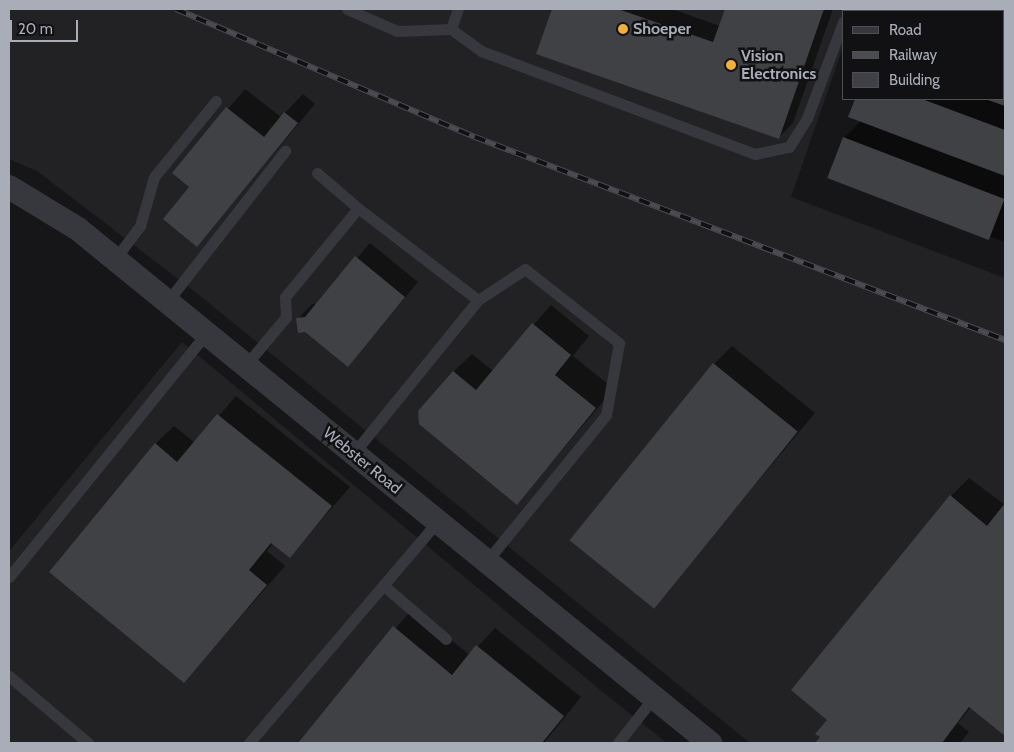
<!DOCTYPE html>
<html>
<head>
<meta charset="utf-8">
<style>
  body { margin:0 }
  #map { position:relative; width:1014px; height:752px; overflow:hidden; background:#161618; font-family:Cabin,sans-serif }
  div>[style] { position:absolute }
  .built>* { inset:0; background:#222225 }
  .shadow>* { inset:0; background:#0007 }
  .building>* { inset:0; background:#404145; transform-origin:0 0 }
  .lane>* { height:11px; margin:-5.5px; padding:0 5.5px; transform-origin:5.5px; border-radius:5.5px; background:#37383d }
  .street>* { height:24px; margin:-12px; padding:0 12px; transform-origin:12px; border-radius:12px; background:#37383d }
  .rail>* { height:5.5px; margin-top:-2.75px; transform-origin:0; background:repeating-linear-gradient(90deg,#111113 0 11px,#4a4c52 0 22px); box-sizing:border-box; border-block:1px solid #4a4c52 }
  .dots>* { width:14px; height:14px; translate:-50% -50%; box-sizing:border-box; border:2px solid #111113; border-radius:50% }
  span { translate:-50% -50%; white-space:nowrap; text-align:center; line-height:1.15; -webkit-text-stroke:5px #111113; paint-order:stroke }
  .poi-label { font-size:16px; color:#a8adb8; font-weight:700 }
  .left { translate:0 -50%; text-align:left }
  .street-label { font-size:16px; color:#a8adb8 }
  .frame { position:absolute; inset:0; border:10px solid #a8adb8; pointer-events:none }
  .legend { position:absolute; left:842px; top:10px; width:162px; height:90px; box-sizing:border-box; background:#111113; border:1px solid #4d4f55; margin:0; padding:6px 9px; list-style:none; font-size:15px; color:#a8adb8 }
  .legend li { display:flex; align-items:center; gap:10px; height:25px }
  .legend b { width:25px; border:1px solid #4d4f55 }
  .scale { position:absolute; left:10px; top:20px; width:68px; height:22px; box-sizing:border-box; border:2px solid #a8adb8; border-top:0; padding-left:6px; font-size:15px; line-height:18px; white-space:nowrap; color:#a8adb8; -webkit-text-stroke:4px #111113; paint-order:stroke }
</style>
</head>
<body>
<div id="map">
  <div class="built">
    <div style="clip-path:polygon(9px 9px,856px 9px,843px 11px,843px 47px,791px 197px,1005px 278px,1005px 743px,750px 743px,199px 295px,37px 171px,9px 159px)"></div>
    <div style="clip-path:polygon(182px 342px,604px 693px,667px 743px,9px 743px,9px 551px)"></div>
  </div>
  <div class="shadow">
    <div style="clip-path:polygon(553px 9px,672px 9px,720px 26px,726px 9px,833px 9px,793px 123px,779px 137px,537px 53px)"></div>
    <div style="clip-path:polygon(904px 9px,1005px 9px,1005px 242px,830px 177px,844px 138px,861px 121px,850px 116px,856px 99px,1003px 99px,1003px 11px,902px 11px)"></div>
    <div style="clip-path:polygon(245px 89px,281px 117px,303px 94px,315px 104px,197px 245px,191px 187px,174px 173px)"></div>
    <div style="clip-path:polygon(370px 243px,418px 282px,348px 365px,298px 319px,312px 304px,318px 304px)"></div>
    <div style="clip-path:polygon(551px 305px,589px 336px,573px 356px,614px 389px,517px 503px,453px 372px,472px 354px,493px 371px)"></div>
    <div style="clip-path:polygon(732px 346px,815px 413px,653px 607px,714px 364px)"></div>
    <div style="clip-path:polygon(236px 396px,350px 487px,290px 556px,273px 543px,267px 551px,285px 566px,184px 682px,155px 444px,174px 426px,195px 443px)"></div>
    <div style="clip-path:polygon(969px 478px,1005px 505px,1005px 734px,971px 707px,958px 723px,969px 732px,960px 743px,817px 743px,951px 496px)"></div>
    <div style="clip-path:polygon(412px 609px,470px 655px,495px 628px,581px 697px,544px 743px,299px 743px)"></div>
  </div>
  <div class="building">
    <div style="clip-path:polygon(552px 9px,618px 9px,713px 42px,725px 9px,824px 9px,779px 139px,536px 54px)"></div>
    <div style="clip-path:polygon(919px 9px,1005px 9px,1005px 39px,1003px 11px)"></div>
    <div style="clip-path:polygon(1003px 60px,1005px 61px,1005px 106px,985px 99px,1003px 99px)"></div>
    <div style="clip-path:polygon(855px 99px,922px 99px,1005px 130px,1005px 176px,848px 117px)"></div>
    <div style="clip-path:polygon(226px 107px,264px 137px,284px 112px,298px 123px,197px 247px,163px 219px,189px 187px,172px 173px)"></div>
    <div style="left:843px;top:137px;width:173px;height:44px;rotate:21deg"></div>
    <div style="clip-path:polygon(355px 256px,405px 297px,348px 367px,305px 332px,298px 333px,296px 318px,305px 317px)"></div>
    <div style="clip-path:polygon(532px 323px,571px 355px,555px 375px,596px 408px,517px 505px,419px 424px,418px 411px,453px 371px,476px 390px)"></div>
    <div style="left:713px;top:363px;width:109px;height:228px;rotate:39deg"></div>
    <div style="clip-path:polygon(217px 414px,332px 506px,290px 558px,271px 543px,249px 570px,267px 585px,184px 683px,49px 572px,155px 443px,177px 462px)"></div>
    <div style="clip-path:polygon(950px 495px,987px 526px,1005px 503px,1005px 736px,969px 707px,942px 743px,815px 743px,820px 737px,815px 734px,827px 720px,791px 690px)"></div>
    <div style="clip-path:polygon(393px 626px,452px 675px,476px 645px,564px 716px,542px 743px,298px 743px)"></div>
  </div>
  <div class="lane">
    <div style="left:347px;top:9px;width:55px;rotate:23.7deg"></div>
    <div style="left:397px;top:31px;width:54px;rotate:-2.1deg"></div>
    <div style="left:451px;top:29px;width:37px;rotate:36deg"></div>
    <div style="left:481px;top:51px;width:293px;rotate:20.6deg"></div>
    <div style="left:755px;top:154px;width:35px;rotate:-12deg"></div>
    <div style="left:789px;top:147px;width:34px;rotate:-58deg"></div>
    <div style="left:807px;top:118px;width:103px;rotate:-69.4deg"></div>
    <div style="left:847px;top:11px;width:2px;rotate:-63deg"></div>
    <div style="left:451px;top:29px;width:21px;rotate:-71deg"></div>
    <div style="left:317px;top:173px;width:54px;rotate:40.5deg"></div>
    <div style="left:115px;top:259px;width:41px;rotate:-52.9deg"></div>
    <div style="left:140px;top:226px;width:51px;rotate:-74.1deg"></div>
    <div style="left:154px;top:177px;width:98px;rotate:-50.8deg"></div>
    <div style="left:478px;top:300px;width:56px;rotate:-33.4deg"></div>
    <div style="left:525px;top:269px;width:120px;rotate:38.2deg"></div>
    <div style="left:619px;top:343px;width:73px;rotate:100.2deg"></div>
    <div style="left:606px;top:415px;width:190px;rotate:129.2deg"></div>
    <div style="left:167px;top:302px;width:192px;rotate:-52deg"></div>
    <div style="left:245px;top:366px;width:64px;rotate:-50.1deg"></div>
    <div style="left:286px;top:317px;width:20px;rotate:-93deg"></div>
    <div style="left:285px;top:297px;width:115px;rotate:-50.6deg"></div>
    <div style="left:358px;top:208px;width:151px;rotate:37.5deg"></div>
    <div style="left:478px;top:300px;width:198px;rotate:129.1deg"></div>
    <div style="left:9px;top:577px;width:313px;rotate:-51deg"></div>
    <div style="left:383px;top:585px;width:83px;rotate:40.6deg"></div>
    <div style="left:9px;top:676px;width:104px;rotate:40.3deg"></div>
    <div style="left:249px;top:743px;width:290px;rotate:-49.6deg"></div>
    <div style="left:618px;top:743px;width:57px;rotate:-52.1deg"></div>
  </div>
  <div class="street">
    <div style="left:9px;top:187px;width:81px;rotate:31.3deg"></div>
    <div style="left:78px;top:229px;width:815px;rotate:39.12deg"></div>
  </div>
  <div class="rail">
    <div style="left:176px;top:9px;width:325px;rotate:23.2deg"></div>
    <div style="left:475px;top:137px;width:568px;rotate:20.96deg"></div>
  </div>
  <div class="dots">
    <div style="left:623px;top:29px;background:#f2b134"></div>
    <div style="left:731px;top:65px;background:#f2b134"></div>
  </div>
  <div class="poi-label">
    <span class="left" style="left:633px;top:29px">Shoeper</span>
    <span class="left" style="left:741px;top:65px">Vision<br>Electronics</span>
  </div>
  <div class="street-label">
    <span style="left:362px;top:461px;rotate:39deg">Webster Road</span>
  </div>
  <div class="frame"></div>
  <ul class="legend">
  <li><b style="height:6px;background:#37383d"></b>Road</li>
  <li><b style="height:6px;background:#4a4c52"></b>Railway</li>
  <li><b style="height:14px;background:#404145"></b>Building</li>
  </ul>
  <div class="scale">20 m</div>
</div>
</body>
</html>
